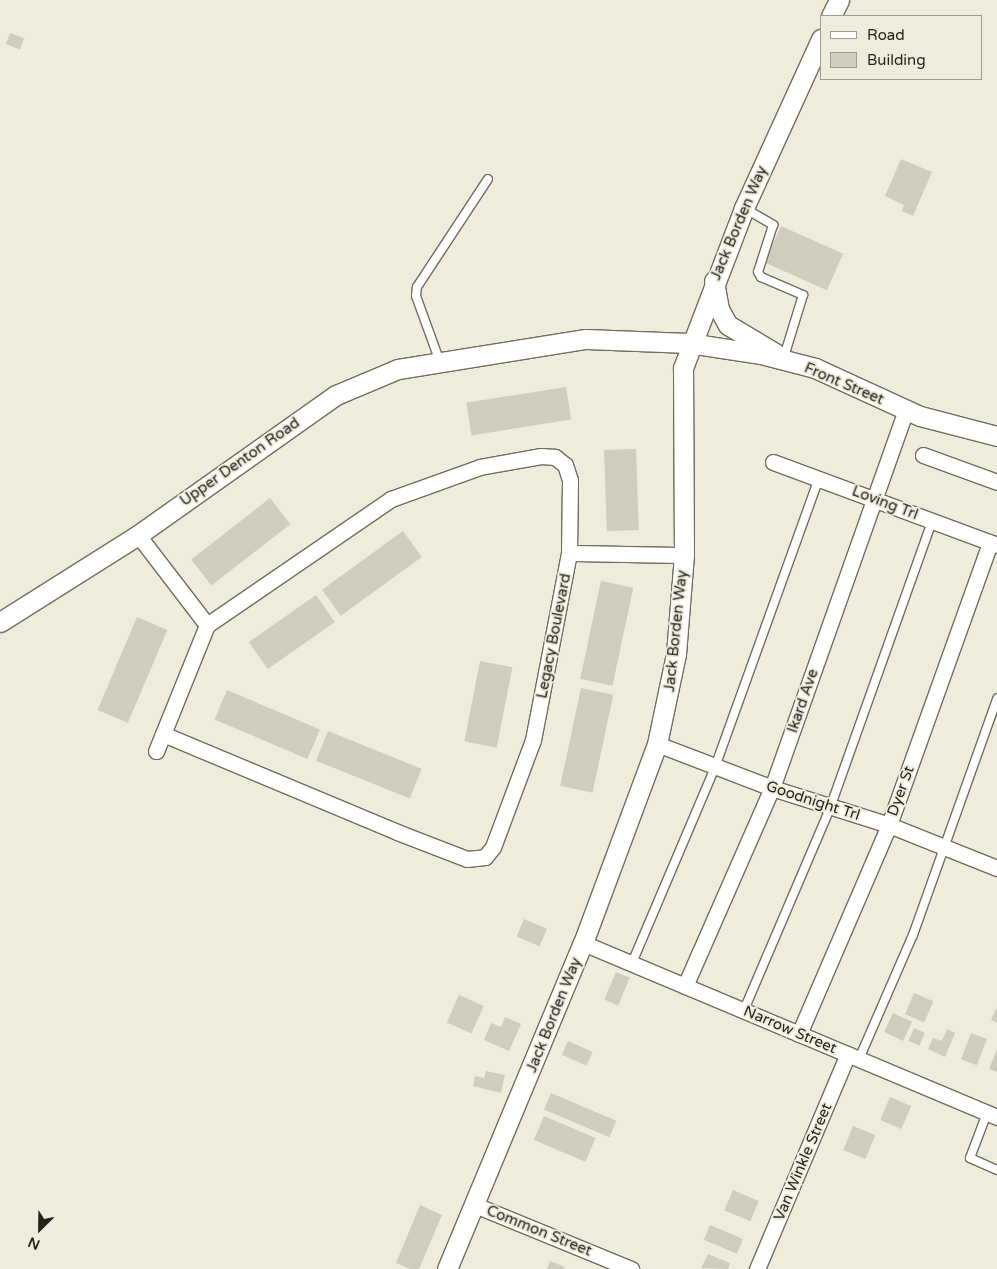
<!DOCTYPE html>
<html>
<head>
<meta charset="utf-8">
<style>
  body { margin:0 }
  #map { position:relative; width:997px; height:1269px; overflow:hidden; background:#efecdc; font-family:"Varela Round",sans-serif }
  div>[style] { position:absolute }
  .building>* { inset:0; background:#d0cdbe; transform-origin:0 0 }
  .roads { filter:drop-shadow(1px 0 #706d5f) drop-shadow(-1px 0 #706d5f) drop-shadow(0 1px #706d5f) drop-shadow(0 -1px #706d5f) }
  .service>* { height:8px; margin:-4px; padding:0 4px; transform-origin:4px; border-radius:4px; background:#fff }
  .minor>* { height:15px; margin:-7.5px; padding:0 7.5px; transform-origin:7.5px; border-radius:7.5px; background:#fff }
  .tertiary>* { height:19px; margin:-9.5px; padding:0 9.5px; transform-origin:9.5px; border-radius:9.5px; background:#fff }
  span { translate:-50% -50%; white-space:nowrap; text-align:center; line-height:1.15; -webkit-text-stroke:4px #efecdc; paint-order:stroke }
  .street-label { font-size:15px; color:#24231d }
  .legend { position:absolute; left:820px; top:15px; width:162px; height:65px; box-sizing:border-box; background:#efecdc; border:1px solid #9e9c90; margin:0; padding:6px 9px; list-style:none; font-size:15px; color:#24231d }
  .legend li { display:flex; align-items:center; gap:10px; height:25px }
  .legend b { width:25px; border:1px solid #9e9c90 }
  .north { position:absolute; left:15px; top:1204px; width:50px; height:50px; -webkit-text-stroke:4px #efecdc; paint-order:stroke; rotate:203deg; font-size:14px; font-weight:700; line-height:20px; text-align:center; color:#24231d }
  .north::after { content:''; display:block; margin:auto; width:18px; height:22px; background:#24231d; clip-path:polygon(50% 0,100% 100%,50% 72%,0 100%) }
</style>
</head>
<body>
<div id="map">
  <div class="building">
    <div style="left:10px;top:33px;width:15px;height:12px;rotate:20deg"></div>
    <div style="clip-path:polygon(901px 159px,932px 172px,913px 216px,902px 211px,904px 205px,885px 196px)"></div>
    <div style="left:781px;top:226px;width:68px;height:40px;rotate:24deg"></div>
    <div style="left:566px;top:387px;width:33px;height:101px;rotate:81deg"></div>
    <div style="left:636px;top:449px;width:81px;height:32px;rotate:88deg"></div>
    <div style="left:270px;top:498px;width:33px;height:100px;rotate:52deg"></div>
    <div style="left:403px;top:531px;width:32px;height:100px;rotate:54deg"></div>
    <div style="left:601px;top:581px;width:33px;height:100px;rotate:12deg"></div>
    <div style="left:316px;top:595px;width:33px;height:82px;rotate:55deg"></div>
    <div style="left:137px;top:617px;width:33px;height:101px;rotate:23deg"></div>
    <div style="left:480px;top:661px;width:33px;height:82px;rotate:11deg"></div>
    <div style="left:581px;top:688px;width:33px;height:100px;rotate:12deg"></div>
    <div style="left:227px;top:690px;width:101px;height:32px;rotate:23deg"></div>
    <div style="left:328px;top:731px;width:101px;height:32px;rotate:22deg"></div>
    <div style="left:524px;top:919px;width:25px;height:19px;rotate:23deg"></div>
    <div style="left:616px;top:972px;width:15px;height:30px;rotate:23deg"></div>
    <div style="left:914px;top:993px;width:21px;height:23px;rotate:23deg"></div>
    <div style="left:459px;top:995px;width:27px;height:30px;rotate:24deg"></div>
    <div style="clip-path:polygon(997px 1007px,997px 1023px,991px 1020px)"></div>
    <div style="left:893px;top:1013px;width:21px;height:21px;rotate:25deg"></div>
    <div style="clip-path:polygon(505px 1017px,521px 1024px,509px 1051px,484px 1040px,491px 1023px,501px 1027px)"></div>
    <div style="left:914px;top:1028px;width:12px;height:14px;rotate:24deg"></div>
    <div style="clip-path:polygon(947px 1029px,955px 1033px,945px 1057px,928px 1049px,933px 1038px,942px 1041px)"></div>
    <div style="left:971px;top:1033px;width:17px;height:28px;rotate:21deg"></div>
    <div style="left:568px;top:1041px;width:27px;height:15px;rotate:24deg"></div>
    <div style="clip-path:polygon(997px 1049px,997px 1072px,989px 1069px)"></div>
    <div style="clip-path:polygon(486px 1071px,505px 1075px,501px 1093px,473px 1086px,475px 1076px,484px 1078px)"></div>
    <div style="left:551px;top:1093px;width:71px;height:18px;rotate:23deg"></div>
    <div style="left:890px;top:1097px;width:23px;height:25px;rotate:23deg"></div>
    <div style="left:544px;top:1116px;width:56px;height:26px;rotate:23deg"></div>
    <div style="left:853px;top:1126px;width:24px;height:26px;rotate:22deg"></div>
    <div style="left:733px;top:1190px;width:28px;height:22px;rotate:23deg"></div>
    <div style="clip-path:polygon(420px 1205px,442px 1215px,419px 1269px,410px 1269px,396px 1263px)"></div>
    <div style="left:710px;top:1225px;width:36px;height:16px;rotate:23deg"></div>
    <div style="clip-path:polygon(708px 1254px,730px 1263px,728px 1269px,701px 1268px)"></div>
    <div style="clip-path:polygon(550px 1261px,565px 1267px,564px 1269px,547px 1269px)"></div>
  </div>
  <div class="roads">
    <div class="service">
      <div style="left:744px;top:208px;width:34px;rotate:30deg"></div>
      <div style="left:773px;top:225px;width:49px;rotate:107.7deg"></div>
      <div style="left:758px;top:272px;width:6px;rotate:59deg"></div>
      <div style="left:761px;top:277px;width:46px;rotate:23.2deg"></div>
      <div style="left:803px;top:295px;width:68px;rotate:107.1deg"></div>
      <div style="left:440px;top:362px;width:70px;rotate:-110deg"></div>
      <div style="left:416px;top:296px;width:9px;rotate:-84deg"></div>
      <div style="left:417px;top:287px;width:129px;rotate:-56.7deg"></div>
      <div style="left:632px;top:963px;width:213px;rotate:-67deg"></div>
      <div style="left:715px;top:767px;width:307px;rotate:-70.2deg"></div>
      <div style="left:744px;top:1010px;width:220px;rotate:-66.9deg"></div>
      <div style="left:830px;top:808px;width:305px;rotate:-70.4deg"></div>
      <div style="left:859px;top:1059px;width:135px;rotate:-66.5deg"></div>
      <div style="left:913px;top:935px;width:251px;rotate:-70.4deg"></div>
      <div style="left:987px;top:1113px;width:48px;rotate:110.7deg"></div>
      <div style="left:970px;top:1158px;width:30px;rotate:24deg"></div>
    </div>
    <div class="minor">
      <div style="left:923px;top:455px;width:79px;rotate:20deg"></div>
      <div style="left:773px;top:462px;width:239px;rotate:20.3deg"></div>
      <div style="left:138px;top:535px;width:113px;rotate:52.5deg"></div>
      <div style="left:207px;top:625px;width:136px;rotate:112deg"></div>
      <div style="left:569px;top:553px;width:115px;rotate:1deg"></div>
      <div style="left:163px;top:734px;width:254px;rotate:22.7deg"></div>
      <div style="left:397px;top:832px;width:75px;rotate:21.1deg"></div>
      <div style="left:467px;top:859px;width:18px;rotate:-6deg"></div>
      <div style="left:485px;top:857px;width:13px;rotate:-51deg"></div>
      <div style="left:493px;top:847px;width:114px;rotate:-69.5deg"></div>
      <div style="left:533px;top:740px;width:190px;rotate:-79.1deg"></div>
      <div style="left:569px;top:553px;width:73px;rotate:-89.2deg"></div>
      <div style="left:570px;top:480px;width:16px;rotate:-108deg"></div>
      <div style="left:565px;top:465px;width:13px;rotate:-141deg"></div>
      <div style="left:555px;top:457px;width:14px;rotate:-176deg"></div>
      <div style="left:541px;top:456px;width:62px;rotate:169.8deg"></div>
      <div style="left:480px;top:467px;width:95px;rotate:160.2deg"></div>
      <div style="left:391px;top:499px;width:223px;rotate:145.6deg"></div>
      <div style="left:657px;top:744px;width:123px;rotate:20.9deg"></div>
      <div style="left:772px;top:788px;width:123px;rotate:17.5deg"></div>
      <div style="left:889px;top:825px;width:116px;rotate:21.7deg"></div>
      <div style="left:583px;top:943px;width:449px;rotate:22.8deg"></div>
      <div style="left:685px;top:986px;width:216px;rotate:-66.3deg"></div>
      <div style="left:772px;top:788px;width:401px;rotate:-70.5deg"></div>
      <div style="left:799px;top:1034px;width:228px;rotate:-66.7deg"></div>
      <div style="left:889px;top:825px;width:300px;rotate:-70.3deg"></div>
      <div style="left:475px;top:1205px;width:169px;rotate:22.3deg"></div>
      <div style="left:757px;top:1269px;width:233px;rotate:-67.1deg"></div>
    </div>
    <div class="tertiary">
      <div style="left:831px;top:16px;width:18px;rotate:-63deg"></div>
      <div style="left:714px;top:281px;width:28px;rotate:80deg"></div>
      <div style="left:719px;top:309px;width:18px;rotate:61deg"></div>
      <div style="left:728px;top:325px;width:55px;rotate:30.8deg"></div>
      <div style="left:0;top:622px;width:163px;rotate:-32.2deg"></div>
      <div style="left:138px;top:535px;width:242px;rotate:-35.3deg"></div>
      <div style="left:336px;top:395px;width:67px;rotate:-22.8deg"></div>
      <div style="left:398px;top:369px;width:190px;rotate:-9.1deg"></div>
      <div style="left:586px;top:339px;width:103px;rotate:2.2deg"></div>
      <div style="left:689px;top:343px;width:73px;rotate:8.7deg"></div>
      <div style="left:761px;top:354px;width:56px;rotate:14.5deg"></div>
      <div style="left:815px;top:368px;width:115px;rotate:24.6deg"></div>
      <div style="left:920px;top:416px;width:80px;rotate:14.6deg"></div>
      <div style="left:447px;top:1269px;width:353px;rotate:-67.4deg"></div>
      <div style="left:583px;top:943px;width:212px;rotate:-69.6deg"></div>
      <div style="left:657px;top:744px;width:92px;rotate:-78.1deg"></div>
      <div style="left:676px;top:654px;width:99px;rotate:-85.4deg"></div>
      <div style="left:684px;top:555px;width:187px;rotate:-90.3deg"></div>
      <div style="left:683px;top:368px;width:171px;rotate:-69.1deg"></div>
      <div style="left:744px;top:208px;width:186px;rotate:-65.5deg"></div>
    </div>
  </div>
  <div class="street-label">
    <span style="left:739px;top:223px;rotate:-67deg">Jack Borden Way</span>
    <span style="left:844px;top:384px;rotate:23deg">Front Street</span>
    <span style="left:240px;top:462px;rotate:-35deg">Upper Denton Road</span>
    <span style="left:885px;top:503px;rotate:21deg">Loving Trl</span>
    <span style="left:676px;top:631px;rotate:-84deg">Jack Borden Way</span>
    <span style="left:554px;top:636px;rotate:-79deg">Legacy Boulevard</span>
    <span style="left:803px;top:701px;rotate:-71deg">Ikard Ave</span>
    <span style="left:901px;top:791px;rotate:-70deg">Dyer St</span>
    <span style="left:813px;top:801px;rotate:18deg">Goodnight Trl</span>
    <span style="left:554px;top:1015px;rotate:-68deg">Jack Borden Way</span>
    <span style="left:790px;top:1030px;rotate:23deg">Narrow Street</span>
    <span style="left:803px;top:1162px;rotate:-67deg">Van Winkle Street</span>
    <span style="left:539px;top:1231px;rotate:22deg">Common Street</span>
  </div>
  <ul class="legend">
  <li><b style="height:6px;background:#fff"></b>Road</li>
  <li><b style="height:14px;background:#d0cdbe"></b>Building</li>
  </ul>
  <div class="north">N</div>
</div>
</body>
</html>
